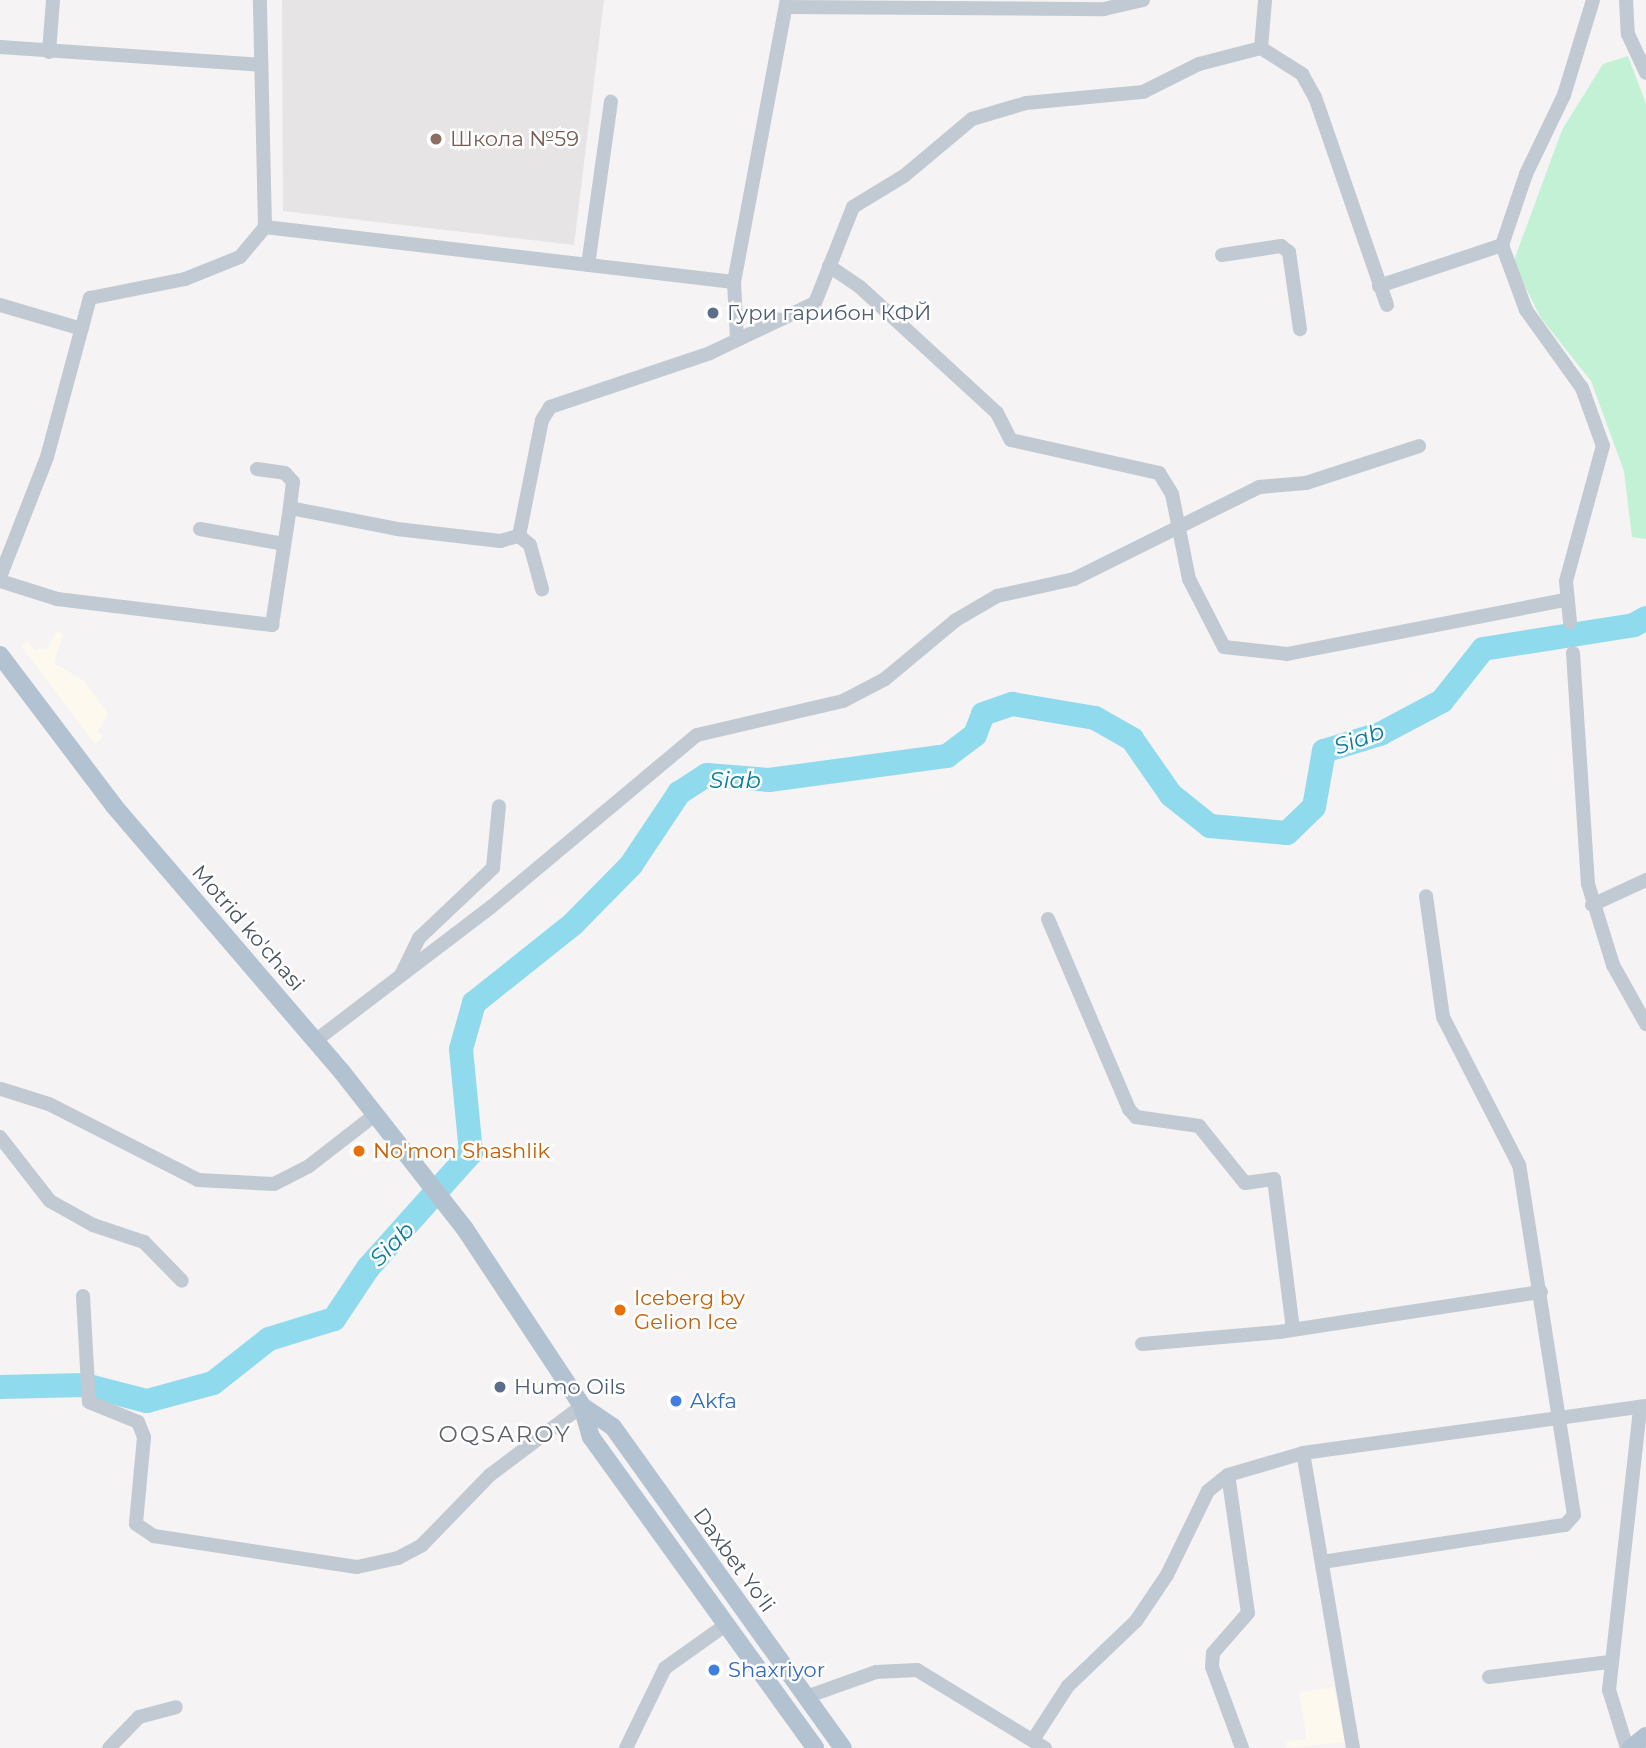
<!DOCTYPE html>
<html>
<head>
<meta charset="utf-8">
<style>
  body { margin:0 }
  #map { position:relative; width:1646px; height:1748px; overflow:hidden; background:#f5f3f3; font-family:Montserrat,sans-serif }
  div>[style] { position:absolute }
  .commercial>* { inset:0; background:#fdf9ef }
  .education>* { inset:0; background:#e6e4e5 }
  .green>* { inset:0; background:#c3f1d5 }
  .river>* { height:24px; margin:-12px; padding:0 12px; transform-origin:12px; border-radius:12px; background:#90daee }
  .minor>* { height:14px; margin:-7px; padding:0 7px; transform-origin:7px; border-radius:7px; background:#c1cad2 }
  .major>* { height:18px; margin:-9px; padding:0 9px; transform-origin:9px; border-radius:9px; background:#b3c2d1 }
  .dots>* { width:19px; height:19px; translate:-50% -50%; box-sizing:border-box; border:4px solid #fff; border-radius:50% }
  span { translate:-50% -50%; white-space:nowrap; text-align:center; line-height:1.15; -webkit-text-stroke:5px #fff; paint-order:stroke }
  .education-label { font-size:21px; color:#785e54 }
  .left { translate:0 -50%; text-align:left }
  .service-label { font-size:21px; color:#4e5e75 }
  .street-label { font-size:21px; color:#4a5661 }
  .food-label { font-size:21px; color:#c56008 }
  .shop-label { font-size:21px; color:#366cbe }
  .water-label { font-size:23px; color:#0c7c9b; font-style:italic }
  .neighbourhood-label { font-size:23px; color:#5f6368; letter-spacing:2px }
</style>
</head>
<body>
<div id="map">
  <div class="commercial">
    <div style="clip-path:polygon(56px 632px,63px 633px,54px 663px,84px 681px,108px 714px,98px 731px,103px 738px,94px 743px,21px 646px,27px 641px,35px 650px,48px 648px)"></div>
    <div style="clip-path:polygon(1334px 1687px,1345px 1742px,1287px 1748px,1286px 1742px,1307px 1739px,1299px 1693px)"></div>
  </div>
  <div class="education">
    <div style="clip-path:polygon(282px 0,604px 0,574px 245px,283px 211px)"></div>
  </div>
  <div class="green">
    <div style="clip-path:polygon(1628px 56px,1646px 104px,1646px 539px,1632px 537px,1624px 471px,1591px 381px,1541px 318px,1513px 263px,1562px 130px,1603px 64px)"></div>
  </div>
  <div class="river">
    <div style="left:0;top:1387px;width:85px;rotate:-1.3deg"></div>
    <div style="left:85px;top:1385px;width:64px;rotate:14.5deg"></div>
    <div style="left:147px;top:1401px;width:68px;rotate:-15.3deg"></div>
    <div style="left:213px;top:1383px;width:71px;rotate:-38.2deg"></div>
    <div style="left:269px;top:1339px;width:68px;rotate:-17.1deg"></div>
    <div style="left:334px;top:1319px;width:61px;rotate:-56.3deg"></div>
    <div style="left:368px;top:1268px;width:154px;rotate:-48.2deg"></div>
    <div style="left:471px;top:1153px;width:104px;rotate:-95.5deg"></div>
    <div style="left:461px;top:1049px;width:48px;rotate:-74.2deg"></div>
    <div style="left:474px;top:1003px;width:127px;rotate:-38.6deg"></div>
    <div style="left:573px;top:924px;width:83px;rotate:-45.5deg"></div>
    <div style="left:631px;top:865px;width:87px;rotate:-56.3deg"></div>
    <div style="left:679px;top:793px;width:33px;rotate:-33deg"></div>
    <div style="left:707px;top:775px;width:62px;rotate:4.6deg"></div>
    <div style="left:769px;top:780px;width:180px;rotate:-7.7deg"></div>
    <div style="left:947px;top:756px;width:35px;rotate:-37deg"></div>
    <div style="left:975px;top:735px;width:22px;rotate:-69deg"></div>
    <div style="left:983px;top:714px;width:31px;rotate:-19deg"></div>
    <div style="left:1012px;top:704px;width:84px;rotate:9.6deg"></div>
    <div style="left:1095px;top:718px;width:43px;rotate:29.6deg"></div>
    <div style="left:1132px;top:739px;width:68px;rotate:55.1deg"></div>
    <div style="left:1171px;top:795px;width:50px;rotate:38.5deg"></div>
    <div style="left:1210px;top:826px;width:77px;rotate:5.2deg"></div>
    <div style="left:1287px;top:833px;width:37px;rotate:-44deg"></div>
    <div style="left:1314px;top:807px;width:57px;rotate:-79.9deg"></div>
    <div style="left:1324px;top:751px;width:59px;rotate:-16.9deg"></div>
    <div style="left:1380px;top:734px;width:70px;rotate:-28deg"></div>
    <div style="left:1442px;top:701px;width:66px;rotate:-51.7deg"></div>
    <div style="left:1483px;top:649px;width:153px;rotate:-9deg"></div>
    <div style="left:1634px;top:625px;width:14px;rotate:-30deg"></div>
  </div>
  <div class="minor">
    <div style="left:1626px;top:0;width:34px;rotate:87deg"></div>
    <div style="left:1628px;top:34px;width:43px;rotate:65.2deg"></div>
    <div style="left:786px;top:7px;width:318px;rotate:0.4deg"></div>
    <div style="left:1104px;top:9px;width:40px;rotate:-13deg"></div>
    <div style="left:0;top:47px;width:262px;rotate:3.9deg"></div>
    <div style="left:1261px;top:48px;width:48px;rotate:-85.2deg"></div>
    <div style="left:49px;top:52px;width:52px;rotate:-85.6deg"></div>
    <div style="left:265px;top:227px;width:472px;rotate:6.7deg"></div>
    <div style="left:1222px;top:255px;width:60px;rotate:-8.7deg"></div>
    <div style="left:1281px;top:246px;width:10px;rotate:37deg"></div>
    <div style="left:1289px;top:252px;width:78px;rotate:81.9deg"></div>
    <div style="left:588px;top:265px;width:165px;rotate:-82deg"></div>
    <div style="left:829px;top:266px;width:37px;rotate:34deg"></div>
    <div style="left:860px;top:287px;width:186px;rotate:42.6deg"></div>
    <div style="left:997px;top:413px;width:30px;rotate:63deg"></div>
    <div style="left:1011px;top:440px;width:152px;rotate:12.6deg"></div>
    <div style="left:1159px;top:473px;width:25px;rotate:58deg"></div>
    <div style="left:1172px;top:494px;width:87px;rotate:78.7deg"></div>
    <div style="left:1189px;top:579px;width:76px;rotate:62.8deg"></div>
    <div style="left:1224px;top:647px;width:63px;rotate:6.3deg"></div>
    <div style="left:1287px;top:654px;width:282px;rotate:-11deg"></div>
    <div style="left:1379px;top:286px;width:130px;rotate:-18.4deg"></div>
    <div style="left:0;top:305px;width:85px;rotate:16.3deg"></div>
    <div style="left:737px;top:339px;width:57px;rotate:-93deg"></div>
    <div style="left:734px;top:282px;width:287px;rotate:-79.4deg"></div>
    <div style="left:257px;top:469px;width:28px;rotate:8deg"></div>
    <div style="left:285px;top:473px;width:12px;rotate:48deg"></div>
    <div style="left:293px;top:482px;width:26px;rotate:97deg"></div>
    <div style="left:200px;top:529px;width:85px;rotate:10.1deg"></div>
    <div style="left:519px;top:536px;width:14px;rotate:39deg"></div>
    <div style="left:530px;top:545px;width:46px;rotate:74.7deg"></div>
    <div style="left:0;top:577px;width:129px;rotate:-68.6deg"></div>
    <div style="left:47px;top:457px;width:165px;rotate:-74.9deg"></div>
    <div style="left:90px;top:298px;width:97px;rotate:-11.3deg"></div>
    <div style="left:185px;top:279px;width:59px;rotate:-21.8deg"></div>
    <div style="left:240px;top:257px;width:39px;rotate:-50deg"></div>
    <div style="left:265px;top:227px;width:227px;rotate:-91.3deg"></div>
    <div style="left:0;top:581px;width:60px;rotate:17.5deg"></div>
    <div style="left:57px;top:599px;width:217px;rotate:6.9deg"></div>
    <div style="left:272px;top:625px;width:118px;rotate:-81.3deg"></div>
    <div style="left:290px;top:508px;width:109px;rotate:11.1deg"></div>
    <div style="left:397px;top:529px;width:104px;rotate:6.6deg"></div>
    <div style="left:500px;top:541px;width:20px;rotate:-15deg"></div>
    <div style="left:519px;top:536px;width:118px;rotate:-78.8deg"></div>
    <div style="left:542px;top:420px;width:15px;rotate:-58deg"></div>
    <div style="left:550px;top:407px;width:169px;rotate:-18.6deg"></div>
    <div style="left:710px;top:353px;width:116px;rotate:-25.5deg"></div>
    <div style="left:815px;top:303px;width:103px;rotate:-68.4deg"></div>
    <div style="left:853px;top:207px;width:60px;rotate:-31.3deg"></div>
    <div style="left:904px;top:176px;width:89px;rotate:-40deg"></div>
    <div style="left:972px;top:119px;width:56px;rotate:-16.5deg"></div>
    <div style="left:1026px;top:103px;width:118px;rotate:-5.4deg"></div>
    <div style="left:1143px;top:92px;width:63px;rotate:-26.6deg"></div>
    <div style="left:1199px;top:64px;width:64px;rotate:-14.5deg"></div>
    <div style="left:1261px;top:48px;width:49px;rotate:32.4deg"></div>
    <div style="left:1302px;top:74px;width:26px;rotate:61deg"></div>
    <div style="left:1315px;top:97px;width:220px;rotate:70.9deg"></div>
    <div style="left:1570px;top:622px;width:41px;rotate:-95.6deg"></div>
    <div style="left:1566px;top:581px;width:140px;rotate:-74.7deg"></div>
    <div style="left:1603px;top:446px;width:62px;rotate:-109.9deg"></div>
    <div style="left:1582px;top:388px;width:96px;rotate:-125.7deg"></div>
    <div style="left:1526px;top:310px;width:69px;rotate:-110.3deg"></div>
    <div style="left:1502px;top:245px;width:75px;rotate:-71.3deg"></div>
    <div style="left:1526px;top:174px;width:88px;rotate:-64.3deg"></div>
    <div style="left:1564px;top:95px;width:99px;rotate:-73deg"></div>
    <div style="left:1573px;top:653px;width:231px;rotate:86.3deg"></div>
    <div style="left:1588px;top:884px;width:85px;rotate:72.8deg"></div>
    <div style="left:1613px;top:965px;width:68px;rotate:60.8deg"></div>
    <div style="left:1592px;top:905px;width:60px;rotate:-24.8deg"></div>
    <div style="left:1048px;top:919px;width:207px;rotate:66.9deg"></div>
    <div style="left:1129px;top:1109px;width:11px;rotate:49deg"></div>
    <div style="left:1136px;top:1117px;width:64px;rotate:8.1deg"></div>
    <div style="left:1199px;top:1126px;width:73px;rotate:51.1deg"></div>
    <div style="left:1245px;top:1183px;width:29px;rotate:-8deg"></div>
    <div style="left:1274px;top:1179px;width:151px;rotate:82.8deg"></div>
    <div style="left:402px;top:973px;width:39px;rotate:-64deg"></div>
    <div style="left:419px;top:938px;width:102px;rotate:-43.4deg"></div>
    <div style="left:493px;top:868px;width:62px;rotate:-84.5deg"></div>
    <div style="left:315px;top:1041px;width:221px;rotate:-37.3deg"></div>
    <div style="left:491px;top:907px;width:268px;rotate:-39.9deg"></div>
    <div style="left:697px;top:735px;width:150px;rotate:-13.1deg"></div>
    <div style="left:843px;top:701px;width:47px;rotate:-27.6deg"></div>
    <div style="left:885px;top:679px;width:92px;rotate:-39.7deg"></div>
    <div style="left:956px;top:620px;width:48px;rotate:-30.3deg"></div>
    <div style="left:997px;top:596px;width:79px;rotate:-12.4deg"></div>
    <div style="left:1074px;top:579px;width:207px;rotate:-26.4deg"></div>
    <div style="left:1259px;top:487px;width:47px;rotate:-4.9deg"></div>
    <div style="left:1306px;top:483px;width:119px;rotate:-18.1deg"></div>
    <div style="left:1px;top:1089px;width:50px;rotate:17.4deg"></div>
    <div style="left:49px;top:1104px;width:167px;rotate:27deg"></div>
    <div style="left:198px;top:1180px;width:76px;rotate:3deg"></div>
    <div style="left:274px;top:1184px;width:39px;rotate:-27deg"></div>
    <div style="left:309px;top:1166px;width:85px;rotate:-37.8deg"></div>
    <div style="left:0;top:1137px;width:81px;rotate:52deg"></div>
    <div style="left:50px;top:1201px;width:49px;rotate:29.2deg"></div>
    <div style="left:93px;top:1225px;width:54px;rotate:18.4deg"></div>
    <div style="left:144px;top:1242px;width:54px;rotate:45.7deg"></div>
    <div style="left:83px;top:1296px;width:106px;rotate:86.8deg"></div>
    <div style="left:89px;top:1402px;width:53px;rotate:22.2deg"></div>
    <div style="left:138px;top:1422px;width:16px;rotate:68deg"></div>
    <div style="left:144px;top:1437px;width:87px;rotate:95.3deg"></div>
    <div style="left:136px;top:1524px;width:22px;rotate:34deg"></div>
    <div style="left:154px;top:1536px;width:205px;rotate:8.7deg"></div>
    <div style="left:357px;top:1567px;width:42px;rotate:-12.4deg"></div>
    <div style="left:398px;top:1558px;width:27px;rotate:-28deg"></div>
    <div style="left:422px;top:1545px;width:98px;rotate:-45.8deg"></div>
    <div style="left:490px;top:1475px;width:115px;rotate:-36.9deg"></div>
    <div style="left:1142px;top:1344px;width:138px;rotate:-5deg"></div>
    <div style="left:1279px;top:1332px;width:265px;rotate:-8.7deg"></div>
    <div style="left:1322px;top:1562px;width:246px;rotate:-8.7deg"></div>
    <div style="left:1565px;top:1525px;width:13px;rotate:-48deg"></div>
    <div style="left:1574px;top:1515px;width:354px;rotate:-98.9deg"></div>
    <div style="left:1519px;top:1165px;width:166px;rotate:-117.2deg"></div>
    <div style="left:1443px;top:1017px;width:122px;rotate:-98deg"></div>
    <div style="left:1489px;top:1677px;width:122px;rotate:-7.1deg"></div>
    <div style="left:806px;top:1697px;width:74px;rotate:-19.7deg"></div>
    <div style="left:876px;top:1672px;width:41px;rotate:-2.8deg"></div>
    <div style="left:917px;top:1670px;width:150px;rotate:31.4deg"></div>
    <div style="left:1033px;top:1740px;width:64px;rotate:-57.1deg"></div>
    <div style="left:1068px;top:1686px;width:94px;rotate:-43.7deg"></div>
    <div style="left:1136px;top:1621px;width:55px;rotate:-56deg"></div>
    <div style="left:1167px;top:1575px;width:93px;rotate:-64deg"></div>
    <div style="left:1208px;top:1491px;width:26px;rotate:-39deg"></div>
    <div style="left:109px;top:1748px;width:43px;rotate:-45.9deg"></div>
    <div style="left:139px;top:1717px;width:38px;rotate:-15deg"></div>
    <div style="left:626px;top:1748px;width:89px;rotate:-64deg"></div>
    <div style="left:665px;top:1668px;width:72px;rotate:-35.4deg"></div>
    <div style="left:1242px;top:1748px;width:86px;rotate:-110.3deg"></div>
    <div style="left:1212px;top:1667px;width:14px;rotate:-86deg"></div>
    <div style="left:1213px;top:1653px;width:53px;rotate:-48.8deg"></div>
    <div style="left:1248px;top:1613px;width:139px;rotate:-98.2deg"></div>
    <div style="left:1228px;top:1475px;width:78px;rotate:-16.3deg"></div>
    <div style="left:1353px;top:1748px;width:299px;rotate:-99.6deg"></div>
    <div style="left:1303px;top:1453px;width:346px;rotate:-7.8deg"></div>
    <div style="left:1627px;top:1748px;width:61px;rotate:-107.2deg"></div>
    <div style="left:1609px;top:1690px;width:285px;rotate:-83.7deg"></div>
  </div>
  <div class="major">
    <div style="left:0;top:655px;width:189px;rotate:52.9deg"></div>
    <div style="left:114px;top:806px;width:350px;rotate:49.4deg"></div>
    <div style="left:342px;top:1072px;width:199px;rotate:51.9deg"></div>
    <div style="left:465px;top:1229px;width:212px;rotate:56.5deg"></div>
    <div style="left:582px;top:1406px;width:32px;rotate:74deg"></div>
    <div style="left:591px;top:1437px;width:383px;rotate:54.2deg"></div>
    <div style="left:582px;top:1406px;width:37px;rotate:34deg"></div>
    <div style="left:613px;top:1427px;width:395px;rotate:54.4deg"></div>
    <div style="left:1631px;top:1748px;width:19px;rotate:-39deg"></div>
  </div>
  <div class="dots">
    <div style="left:436px;top:139px;background:#8d6e63"></div>
    <div style="left:713px;top:313px;background:#5c6f8a"></div>
    <div style="left:359px;top:1151px;background:#e8710a"></div>
    <div style="left:620px;top:1310px;background:#e8710a"></div>
    <div style="left:500px;top:1387px;background:#5c6f8a"></div>
    <div style="left:676px;top:1401px;background:#3f7fe0"></div>
    <div style="left:714px;top:1670px;background:#3f7fe0"></div>
  </div>
  <div class="education-label">
    <span class="left" style="left:450px;top:139px">Школа №59</span>
  </div>
  <div class="service-label">
    <span class="left" style="left:727px;top:313px">Гури гарибон КФЙ</span>
    <span class="left" style="left:514px;top:1387px">Humo Oils</span>
  </div>
  <div class="street-label">
    <span style="left:248px;top:928px;rotate:49deg">Motrid ko'chasi</span>
    <span style="left:734px;top:1560px;rotate:54deg">Daxbet Yo'li</span>
  </div>
  <div class="food-label">
    <span class="left" style="left:373px;top:1151px">No'mon Shashlik</span>
    <span class="left" style="left:634px;top:1310px">Iceberg by<br>Gelion Ice</span>
  </div>
  <div class="shop-label">
    <span class="left" style="left:690px;top:1401px">Akfa</span>
    <span class="left" style="left:728px;top:1670px">Shaxriyor</span>
  </div>
  <div class="water-label">
    <span style="left:1359px;top:739px;rotate:-20deg">Siab</span>
    <span style="left:735px;top:780px">Siab</span>
    <span style="left:392px;top:1244px;rotate:-45deg">Siab</span>
  </div>
  <div class="neighbourhood-label">
    <span style="left:505px;top:1434px">OQSAROY</span>
  </div>
</div>
</body>
</html>
